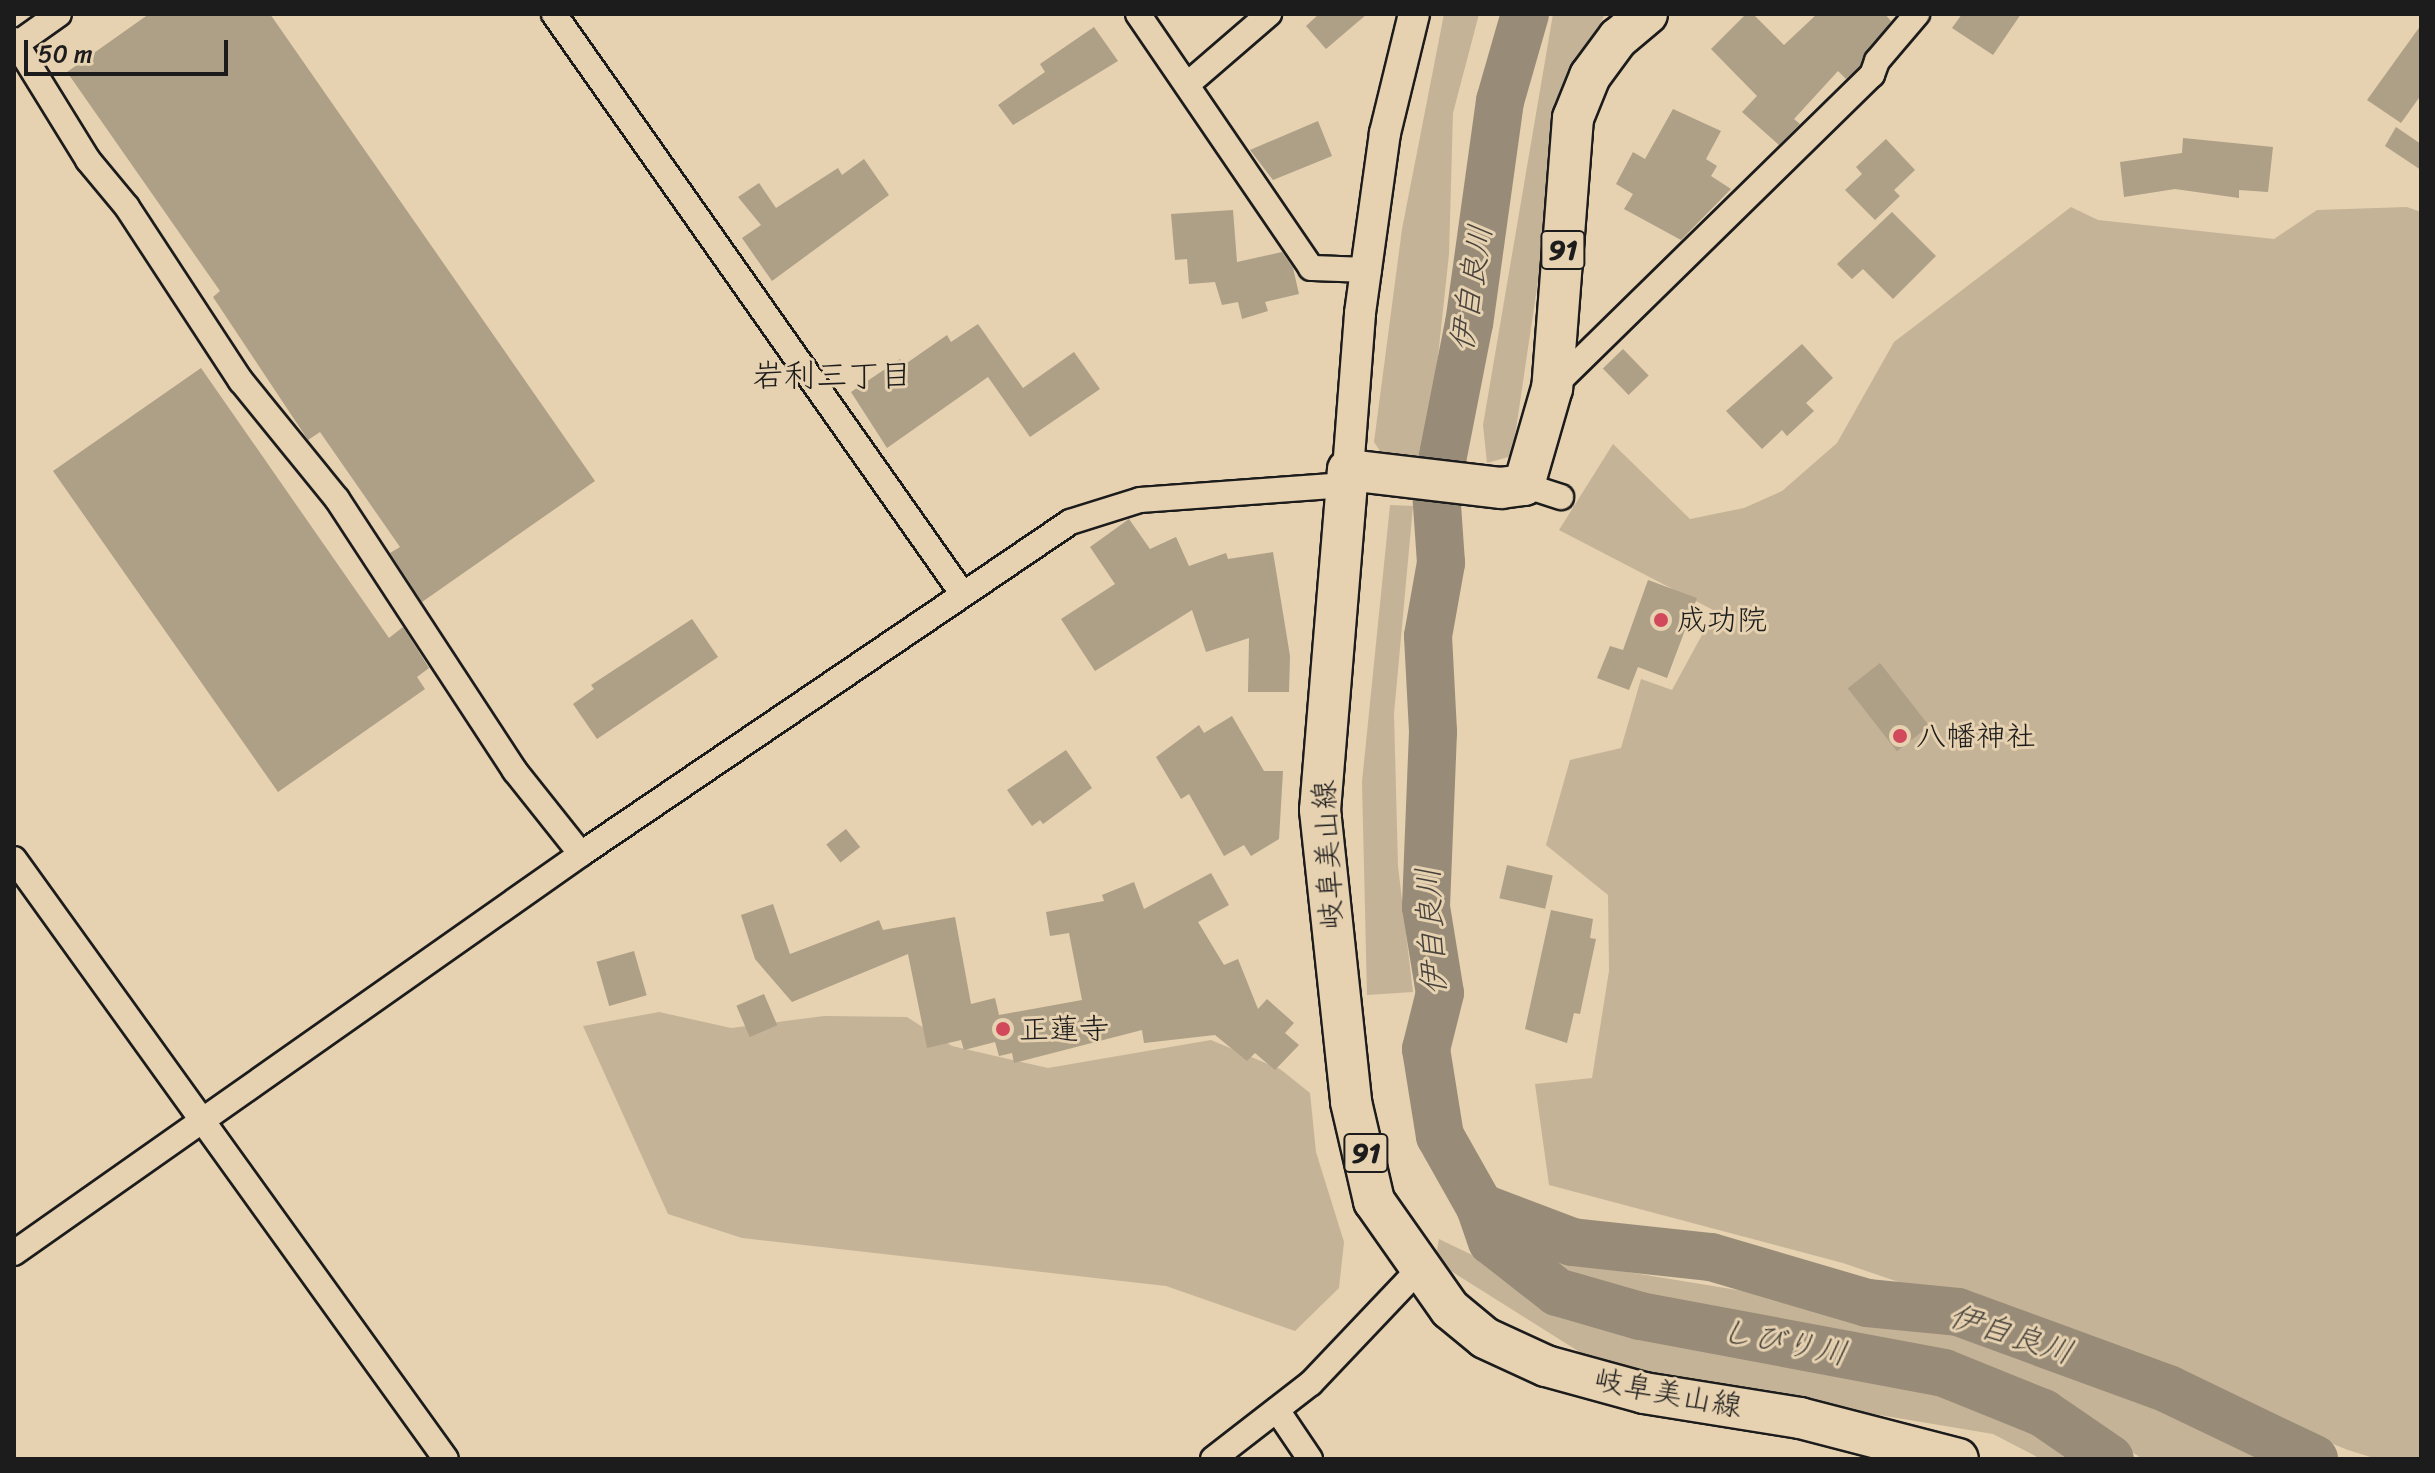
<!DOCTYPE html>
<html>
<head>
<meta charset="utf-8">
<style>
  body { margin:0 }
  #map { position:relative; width:2435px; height:1473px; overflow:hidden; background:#e6d1b0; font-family:Sriracha,"Klee One",sans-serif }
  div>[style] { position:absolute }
  .green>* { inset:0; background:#c5b398 }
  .river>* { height:48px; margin:-24px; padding:0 24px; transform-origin:24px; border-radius:24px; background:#988c78 }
  .building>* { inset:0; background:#ae9f87; transform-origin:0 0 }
  .roads { filter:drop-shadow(2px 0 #1c1c1c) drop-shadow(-2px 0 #1c1c1c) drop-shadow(0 2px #1c1c1c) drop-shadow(0 -2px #1c1c1c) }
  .minor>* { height:24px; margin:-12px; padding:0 12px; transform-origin:12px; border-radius:12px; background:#e6d1b0 }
  .tertiary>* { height:30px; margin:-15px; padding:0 15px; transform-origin:15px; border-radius:15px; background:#e6d1b0 }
  .primary>* { height:40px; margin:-20px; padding:0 20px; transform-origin:20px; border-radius:20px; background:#e6d1b0 }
  .dots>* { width:22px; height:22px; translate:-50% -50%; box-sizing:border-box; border:4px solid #e6d1b0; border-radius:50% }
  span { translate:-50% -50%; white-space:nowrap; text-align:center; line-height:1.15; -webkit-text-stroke:6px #e6d1b0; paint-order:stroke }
  .shield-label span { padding:2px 6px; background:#e6d1b0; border:2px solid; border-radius:6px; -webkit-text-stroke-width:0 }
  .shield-label { font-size:28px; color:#1c1c1c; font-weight:700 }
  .poi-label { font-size:30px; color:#1c1c1c }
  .left { translate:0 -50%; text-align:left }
  .street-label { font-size:30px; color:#1c1c1c }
  .water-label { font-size:32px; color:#47433c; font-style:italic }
  .neighbourhood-label { font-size:32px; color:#1c1c1c }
  .frame { position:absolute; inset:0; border:16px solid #1c1c1c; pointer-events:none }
  .scale { position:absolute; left:24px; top:40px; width:204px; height:36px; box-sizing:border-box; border:4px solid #1c1c1c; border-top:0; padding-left:10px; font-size:24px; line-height:28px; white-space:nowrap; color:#1c1c1c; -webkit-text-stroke:6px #e6d1b0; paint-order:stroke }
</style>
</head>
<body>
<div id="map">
  <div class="green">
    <div style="clip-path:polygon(1444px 14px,1479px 14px,1453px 113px,1449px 254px,1427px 459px,1380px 451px,1374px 442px,1402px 229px)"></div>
    <div style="clip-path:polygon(1553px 14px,1605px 14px,1566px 92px,1512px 456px,1487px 463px,1483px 425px)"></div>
    <div style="clip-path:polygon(2071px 207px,2098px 220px,2274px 239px,2317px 210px,2407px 207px,2421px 212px,2421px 1459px,2377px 1459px,2348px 1450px,2109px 1354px,1843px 1263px,1549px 1185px,1535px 1084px,1592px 1078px,1609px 971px,1608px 895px,1546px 845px,1570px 760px,1621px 748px,1641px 679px,1672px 690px,1715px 611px,1559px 530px,1613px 444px,1690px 519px,1744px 508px,1782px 491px,1837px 443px,1894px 342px)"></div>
    <div style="clip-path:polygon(1390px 505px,1413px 506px,1394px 714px,1398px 866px,1413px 992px,1367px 995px,1362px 782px)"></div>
    <div style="clip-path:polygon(659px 1012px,731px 1028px,824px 1016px,907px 1017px,952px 1046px,1048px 1068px,1211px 1040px,1280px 1069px,1310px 1093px,1316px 1152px,1344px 1242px,1339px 1288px,1295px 1331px,1166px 1286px,742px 1238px,668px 1214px,583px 1026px)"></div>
    <div style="clip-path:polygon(1439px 1239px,1549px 1292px,1678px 1339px,1918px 1389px,2017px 1419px,2092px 1459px,2041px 1459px,1993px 1434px,1670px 1380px,1586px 1356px,1435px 1261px)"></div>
    <div style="clip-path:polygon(1530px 1256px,1981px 1330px,2274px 1459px,2143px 1459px,2052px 1402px,1941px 1358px,1644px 1298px)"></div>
  </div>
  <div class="river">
    <div style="left:1525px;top:14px;width:91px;rotate:106deg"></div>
    <div style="left:1500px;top:101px;width:224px;rotate:97.9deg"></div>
    <div style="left:1469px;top:323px;width:171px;rotate:101.1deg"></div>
    <div style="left:1436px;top:491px;width:72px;rotate:86deg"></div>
    <div style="left:1441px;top:563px;width:74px;rotate:100.1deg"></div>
    <div style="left:1428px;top:636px;width:96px;rotate:87deg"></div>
    <div style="left:1433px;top:732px;width:175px;rotate:92.3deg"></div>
    <div style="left:1426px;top:907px;width:87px;rotate:80.8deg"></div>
    <div style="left:1440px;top:993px;width:58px;rotate:104deg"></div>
    <div style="left:1426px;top:1049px;width:88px;rotate:80.9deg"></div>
    <div style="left:1440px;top:1136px;width:81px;rotate:60.6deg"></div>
    <div style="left:1480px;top:1207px;width:36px;rotate:71deg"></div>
    <div style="left:1492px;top:1241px;width:83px;rotate:38.1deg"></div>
    <div style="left:1557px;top:1292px;width:86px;rotate:16.1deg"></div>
    <div style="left:1640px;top:1316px;width:309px;rotate:10.6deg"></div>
    <div style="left:1944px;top:1373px;width:107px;rotate:22deg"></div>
    <div style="left:2043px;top:1413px;width:81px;rotate:34.5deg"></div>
    <div style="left:1480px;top:1207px;width:98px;rotate:20.8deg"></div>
    <div style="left:1572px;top:1242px;width:140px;rotate:6.2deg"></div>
    <div style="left:1711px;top:1257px;width:163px;rotate:16.4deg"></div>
    <div style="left:1867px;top:1303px;width:91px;rotate:5.6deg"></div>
    <div style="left:1958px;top:1312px;width:224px;rotate:20.1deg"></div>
    <div style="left:2168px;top:1389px;width:162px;rotate:25.6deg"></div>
  </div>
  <div class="building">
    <div style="clip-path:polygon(149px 14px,270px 14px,595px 481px,422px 602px,390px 553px,400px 547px,320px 432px,308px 440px,213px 297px,220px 291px,67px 72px)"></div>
    <div style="clip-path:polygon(1319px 14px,1367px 14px,1326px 49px,1306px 26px)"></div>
    <div style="clip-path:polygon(1746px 14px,1753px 14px,1784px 45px,1817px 14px,1885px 14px,1891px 21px,1859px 67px,1846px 79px,1838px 71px,1794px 119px,1800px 124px,1779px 145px,1742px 112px,1757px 96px,1711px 49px)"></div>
    <div style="clip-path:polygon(1962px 14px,2021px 14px,1993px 55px,1952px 28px)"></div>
    <div style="clip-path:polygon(2421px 25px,2421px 95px,2401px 123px,2367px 100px)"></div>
    <div style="clip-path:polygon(1094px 27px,1118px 61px,1013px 125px,998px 105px,1045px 72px,1040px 64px)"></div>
    <div style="clip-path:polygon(1673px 109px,1721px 131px,1706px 159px,1717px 166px,1711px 176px,1731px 189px,1681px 240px,1624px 209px,1633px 194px,1616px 184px,1633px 152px,1645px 159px)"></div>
    <div style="clip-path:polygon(1318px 121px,1332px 156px,1273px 180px,1250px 150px)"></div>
    <div style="clip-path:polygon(2396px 127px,2421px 144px,2421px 170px,2385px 146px)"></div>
    <div style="clip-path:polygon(2183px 138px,2273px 147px,2268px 192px,2239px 190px,2239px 198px,2175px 189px,2124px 197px,2120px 162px,2182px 153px)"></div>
    <div style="clip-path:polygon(1886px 139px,1915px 170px,1894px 190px,1900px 196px,1875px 220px,1845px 190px,1862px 174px,1856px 167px)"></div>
    <div style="clip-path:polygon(864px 159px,889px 195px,772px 281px,742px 238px,761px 225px,738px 197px,759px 183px,776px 208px,838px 168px,842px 175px)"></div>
    <div style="clip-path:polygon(1233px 210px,1237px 262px,1282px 252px,1293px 268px,1299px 294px,1265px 302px,1268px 311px,1242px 319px,1238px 302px,1222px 305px,1215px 282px,1189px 284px,1187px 259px,1175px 260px,1171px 214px)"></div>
    <div style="clip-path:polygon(1892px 212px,1936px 256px,1893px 299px,1863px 269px,1852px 279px,1837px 264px)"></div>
    <div style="clip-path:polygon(978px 324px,1023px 388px,1074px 352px,1100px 389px,1030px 437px,988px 377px,887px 448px,851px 392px,900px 359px,904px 365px,947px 335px,951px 342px)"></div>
    <div style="clip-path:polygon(1802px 344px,1833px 378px,1806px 403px,1814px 411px,1787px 436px,1782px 430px,1762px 449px,1726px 411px)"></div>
    <div style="left:1623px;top:349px;width:37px;height:28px;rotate:46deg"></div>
    <div style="clip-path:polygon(201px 368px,389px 638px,403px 627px,429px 668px,417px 677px,425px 689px,278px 792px,53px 471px)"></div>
    <div style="clip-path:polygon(1129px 519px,1150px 549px,1176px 537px,1189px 566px,1226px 553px,1228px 559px,1273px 552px,1290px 656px,1289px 692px,1248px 692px,1249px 638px,1206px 652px,1192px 610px,1095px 671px,1061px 619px,1115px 584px,1090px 547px)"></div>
    <div style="clip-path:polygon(1648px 580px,1697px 598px,1667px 678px,1638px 667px,1629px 690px,1597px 678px,1610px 646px,1623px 650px)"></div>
    <div style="clip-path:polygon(692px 619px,718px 657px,597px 739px,573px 704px,594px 689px,591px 685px)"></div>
    <div style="left:1880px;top:663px;width:80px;height:41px;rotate:52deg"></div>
    <div style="clip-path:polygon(1232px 716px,1264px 771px,1283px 771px,1279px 839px,1251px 856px,1244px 845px,1224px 856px,1189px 794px,1181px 799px,1156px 757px,1199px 725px,1204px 733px)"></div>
    <div style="clip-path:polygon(1066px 750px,1092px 788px,1043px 824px,1040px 820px,1032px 826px,1007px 790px)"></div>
    <div style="left:846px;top:829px;width:23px;height:25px;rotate:52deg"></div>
    <div style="left:1507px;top:865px;width:47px;height:34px;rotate:13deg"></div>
    <div style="clip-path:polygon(1211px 873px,1229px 905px,1198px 922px,1224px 965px,1238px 959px,1258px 1009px,1267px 999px,1294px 1023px,1285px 1033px,1299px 1045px,1275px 1070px,1255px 1053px,1247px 1061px,1215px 1035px,1144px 1043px,1142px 1030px,1014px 1063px,1012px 1053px,999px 1056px,995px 1042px,964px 1050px,961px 1040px,927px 1048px,908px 954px,792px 1002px,755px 959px,741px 915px,773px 904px,790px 954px,879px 920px,883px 930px,955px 917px,971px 1004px,995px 998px,999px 1015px,1082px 1000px,1069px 933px,1050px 936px,1046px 912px,1104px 901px,1102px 895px,1134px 882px,1144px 909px)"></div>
    <div style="clip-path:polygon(1551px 910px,1593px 919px,1590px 938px,1596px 939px,1580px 1014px,1574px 1013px,1567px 1043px,1525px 1029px)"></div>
    <div style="left:634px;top:951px;width:46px;height:39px;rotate:74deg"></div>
    <div style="left:764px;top:994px;width:34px;height:30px;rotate:67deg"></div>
  </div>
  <div class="roads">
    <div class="minor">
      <div style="left:554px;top:14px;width:708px;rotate:54.83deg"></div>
      <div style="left:1138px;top:14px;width:307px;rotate:55.7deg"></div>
      <div style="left:1311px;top:268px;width:58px;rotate:2deg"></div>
      <div style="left:14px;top:40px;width:141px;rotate:58.3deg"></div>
      <div style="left:88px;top:160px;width:61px;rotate:50.3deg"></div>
      <div style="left:127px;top:207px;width:208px;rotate:56.8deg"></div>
      <div style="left:241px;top:381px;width:152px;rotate:50.9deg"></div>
      <div style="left:337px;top:499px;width:325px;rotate:56.8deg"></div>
      <div style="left:515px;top:771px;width:106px;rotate:51.5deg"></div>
      <div style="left:14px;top:46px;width:55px;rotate:-35.4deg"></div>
      <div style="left:1189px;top:83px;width:106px;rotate:-40.8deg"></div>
      <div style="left:1552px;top:388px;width:448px;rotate:-44.4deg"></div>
      <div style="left:1872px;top:75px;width:15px;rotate:-70deg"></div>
      <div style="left:1877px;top:61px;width:62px;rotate:-49.6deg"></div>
      <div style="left:1524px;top:485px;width:39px;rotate:18deg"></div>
      <div style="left:14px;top:859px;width:739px;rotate:54.25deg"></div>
      <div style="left:14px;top:1253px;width:693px;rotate:-35.13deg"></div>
      <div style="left:581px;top:854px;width:591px;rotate:-34.17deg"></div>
      <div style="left:1070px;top:522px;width:73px;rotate:-17.4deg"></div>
      <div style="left:1140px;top:500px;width:206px;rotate:-4.2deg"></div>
      <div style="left:1277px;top:1410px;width:59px;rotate:56deg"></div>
      <div style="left:1213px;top:1459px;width:124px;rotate:-37.8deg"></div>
      <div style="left:1311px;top:1383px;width:157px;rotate:-46.5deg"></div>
    </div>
    <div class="tertiary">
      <div style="left:1348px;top:470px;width:157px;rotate:-85.6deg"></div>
      <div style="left:1360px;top:313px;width:182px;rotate:-82.1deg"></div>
      <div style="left:1385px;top:133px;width:122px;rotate:-76.3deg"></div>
    </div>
    <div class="primary">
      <div style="left:1647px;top:14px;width:38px;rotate:140deg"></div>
      <div style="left:1618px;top:38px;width:47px;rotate:126.4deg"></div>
      <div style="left:1590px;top:76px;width:45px;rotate:112deg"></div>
      <div style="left:1573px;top:118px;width:271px;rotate:94.4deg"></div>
      <div style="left:1552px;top:388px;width:101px;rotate:106.1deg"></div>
      <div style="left:1524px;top:485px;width:23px;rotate:173deg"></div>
      <div style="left:1501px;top:488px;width:154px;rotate:-173.3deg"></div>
      <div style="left:1348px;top:470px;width:341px;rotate:94.7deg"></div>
      <div style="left:1320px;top:810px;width:294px;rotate:83.9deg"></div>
      <div style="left:1351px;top:1102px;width:102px;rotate:76.9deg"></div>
      <div style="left:1374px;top:1201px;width:132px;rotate:54.9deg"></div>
      <div style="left:1450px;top:1309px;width:45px;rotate:39.6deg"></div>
      <div style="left:1485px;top:1338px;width:67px;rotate:24.7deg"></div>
      <div style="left:1546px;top:1366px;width:102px;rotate:15.4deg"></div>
      <div style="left:1644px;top:1393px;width:158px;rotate:9.1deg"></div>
      <div style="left:1800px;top:1418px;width:163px;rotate:14.5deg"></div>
    </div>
  </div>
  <div class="dots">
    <div style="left:1661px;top:620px;background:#d1495b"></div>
    <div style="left:1900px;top:736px;background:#d1495b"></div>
    <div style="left:1003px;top:1029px;background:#d1495b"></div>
  </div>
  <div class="shield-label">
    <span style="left:1563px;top:250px">91</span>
    <span style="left:1366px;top:1153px">91</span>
  </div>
  <div class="poi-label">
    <span class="left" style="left:1677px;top:620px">成功院</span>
    <span class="left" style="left:1916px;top:736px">八幡神社</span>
    <span class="left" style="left:1019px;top:1029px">正蓮寺</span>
  </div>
  <div class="street-label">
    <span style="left:1328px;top:855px;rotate:-93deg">岐阜美山線</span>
    <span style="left:1668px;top:1393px;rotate:11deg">岐阜美山線</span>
  </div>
  <div class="water-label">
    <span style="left:1472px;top:288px;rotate:-81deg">伊自良川</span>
    <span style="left:1432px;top:931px;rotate:-93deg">伊自良川</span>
    <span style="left:2011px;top:1335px;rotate:18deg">伊自良川</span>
    <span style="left:1784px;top:1343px;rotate:11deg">しびり川</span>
  </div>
  <div class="neighbourhood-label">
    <span style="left:832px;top:376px">岩利三丁目</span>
  </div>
  <div class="frame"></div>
  <div class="scale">50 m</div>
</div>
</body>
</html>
